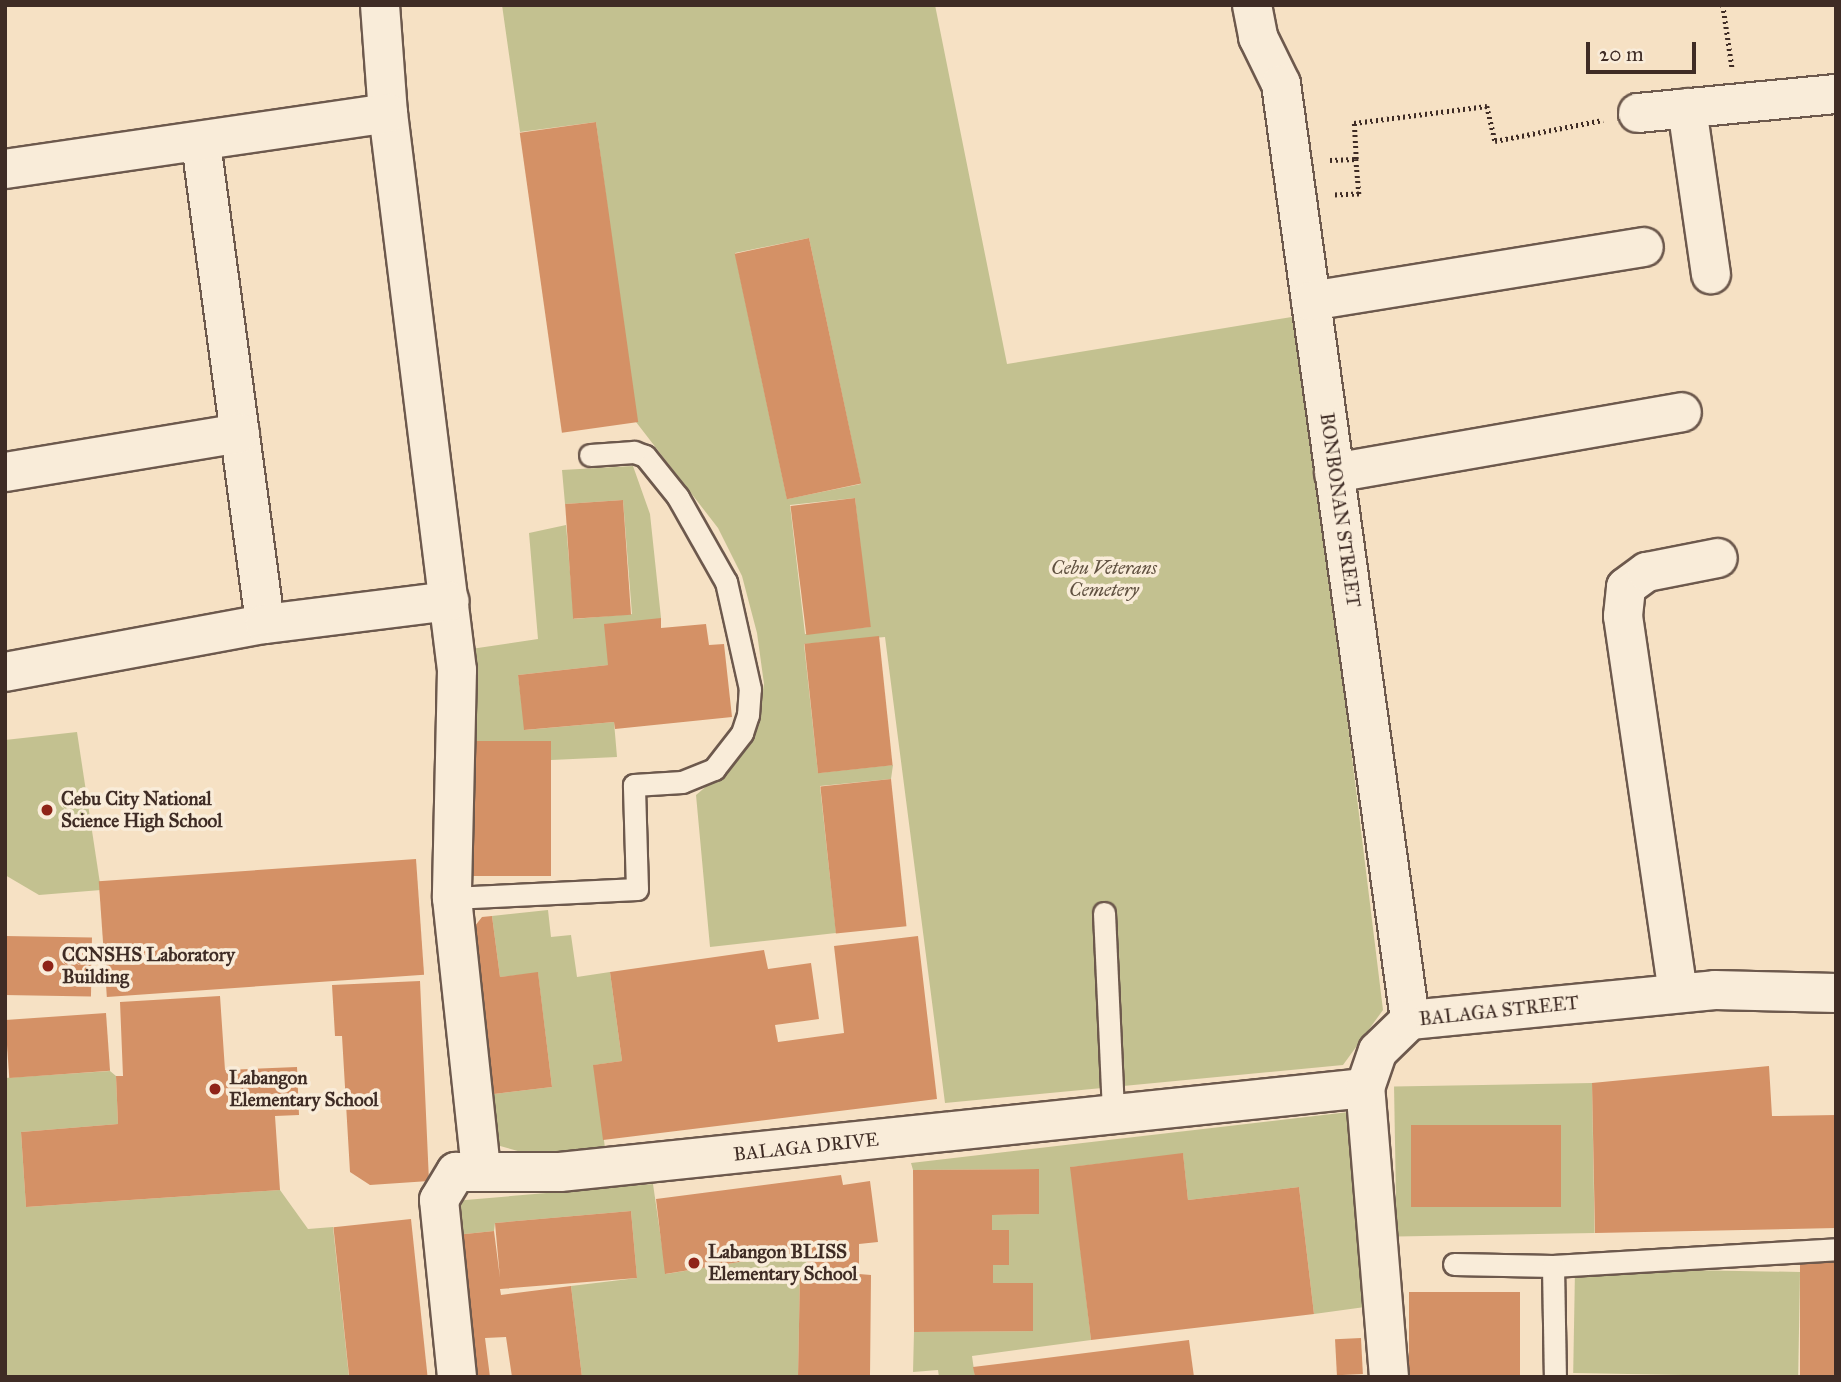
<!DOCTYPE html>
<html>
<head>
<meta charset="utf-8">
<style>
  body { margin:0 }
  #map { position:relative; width:1841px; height:1382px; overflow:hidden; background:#f6e1c4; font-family:"IM FELL Great Primer",serif }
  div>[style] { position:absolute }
  .green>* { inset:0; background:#c3c190; transform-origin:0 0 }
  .building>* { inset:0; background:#d49166; transform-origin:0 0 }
  .path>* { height:4.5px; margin-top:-2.25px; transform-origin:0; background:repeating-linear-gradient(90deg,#3f2c25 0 2px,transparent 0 5.5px) }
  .roads { filter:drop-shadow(2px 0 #6d594d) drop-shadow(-2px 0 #6d594d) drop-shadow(0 2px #6d594d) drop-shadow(0 -2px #6d594d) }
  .lane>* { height:21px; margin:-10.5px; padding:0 10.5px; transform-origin:10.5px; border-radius:10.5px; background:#f9ecd9 }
  .street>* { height:38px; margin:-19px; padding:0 19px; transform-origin:19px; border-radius:19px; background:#f9ecd9 }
  .dots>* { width:19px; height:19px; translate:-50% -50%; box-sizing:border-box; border:4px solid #f9ecd9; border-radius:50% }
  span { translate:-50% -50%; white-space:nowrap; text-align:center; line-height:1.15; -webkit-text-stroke:7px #f9ecd9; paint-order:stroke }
  .street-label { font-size:19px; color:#3f2c25 }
  .park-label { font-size:19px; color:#605140; font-style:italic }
  .poi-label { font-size:19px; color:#3f2c25; font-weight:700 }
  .left { translate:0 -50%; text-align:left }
  .frame { position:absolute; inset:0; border:7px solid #3f2c25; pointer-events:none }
  .scale { position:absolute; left:1586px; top:42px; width:110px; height:32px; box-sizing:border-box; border:4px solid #3f2c25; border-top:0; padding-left:9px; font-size:21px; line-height:24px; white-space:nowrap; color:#3f2c25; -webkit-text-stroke:5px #f9ecd9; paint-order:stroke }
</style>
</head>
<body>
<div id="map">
  <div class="green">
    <div style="clip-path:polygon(evenodd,502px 5px,935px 5px,1007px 364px,1298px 316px,1383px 1010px,1343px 1065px,945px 1103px,885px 637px,804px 644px,818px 773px,893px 765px,891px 779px,820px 786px,836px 933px,710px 947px,696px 795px,721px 774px,756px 729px,764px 684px,757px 633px,742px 576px,718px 528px,636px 422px,596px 122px,520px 132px,502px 5px,809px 238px,861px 484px,787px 499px,735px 253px,809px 238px,502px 5px,855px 498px,869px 627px,805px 634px,790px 505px,855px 498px)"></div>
    <div style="clip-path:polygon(633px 466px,650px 514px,661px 618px,608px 665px,518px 675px,525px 730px,614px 722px,617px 757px,551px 760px,551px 741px,473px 741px,471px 649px,538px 639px,529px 533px,566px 525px,574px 619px,632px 614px,623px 500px,565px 504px,562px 470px)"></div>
    <div style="clip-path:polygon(77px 732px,101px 890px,39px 895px,5px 875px,5px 740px)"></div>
    <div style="clip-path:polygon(548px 910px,551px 937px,571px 935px,577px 977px,610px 972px,622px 1061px,594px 1065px,605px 1148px,539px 1157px,493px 1144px,486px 1095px,552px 1087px,538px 973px,500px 977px,492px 916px)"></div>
    <div style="clip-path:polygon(110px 1071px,116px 1076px,118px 1124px,21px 1132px,26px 1207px,280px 1190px,308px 1229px,333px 1227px,349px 1377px,5px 1377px,5px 1078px)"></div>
    <div style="left:1592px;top:1083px;width:150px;height:198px;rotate:89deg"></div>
    <div style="clip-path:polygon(1349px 1112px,1365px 1307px,1314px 1314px,1299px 1187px,1188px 1200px,1183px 1154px,1071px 1167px,1091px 1340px,972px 1356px,975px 1377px,939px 1377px,938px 1370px,913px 1372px,914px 1332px,1033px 1331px,1033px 1283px,993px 1283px,993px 1265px,1009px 1264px,1009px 1230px,992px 1230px,992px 1215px,1039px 1214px,1039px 1169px,913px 1170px,911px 1163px)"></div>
    <div style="clip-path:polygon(653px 1184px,666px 1274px,807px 1251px,807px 1272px,800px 1273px,798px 1377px,582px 1377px,571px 1286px,637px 1278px,631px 1211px,495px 1223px,494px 1231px,446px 1236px,442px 1202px)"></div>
    <div style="left:1800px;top:1272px;width:105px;height:225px;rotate:91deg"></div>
  </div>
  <div class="building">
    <div style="left:596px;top:122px;width:303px;height:77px;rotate:82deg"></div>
    <div style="left:809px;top:238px;width:251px;height:76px;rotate:78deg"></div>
    <div style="left:855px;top:498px;width:130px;height:65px;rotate:83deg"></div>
    <div style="left:623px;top:500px;width:115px;height:58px;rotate:86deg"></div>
    <div style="clip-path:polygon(661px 618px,661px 628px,706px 624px,709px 645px,724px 644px,732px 717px,615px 729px,614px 722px,524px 730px,518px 675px,608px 665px,604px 624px)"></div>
    <div style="left:879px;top:636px;width:130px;height:75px;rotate:84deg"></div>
    <div style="left:473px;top:741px;width:78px;height:135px"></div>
    <div style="left:891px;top:779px;width:148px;height:71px;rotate:84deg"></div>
    <div style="left:416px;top:859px;width:116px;height:318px;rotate:86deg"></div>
    <div style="clip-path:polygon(492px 916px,500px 977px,538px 972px,552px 1087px,486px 1095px,467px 936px,482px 917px)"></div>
    <div style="left:5px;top:936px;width:87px;height:59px;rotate:1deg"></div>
    <div style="clip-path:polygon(918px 936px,937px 1099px,603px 1140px,593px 1065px,622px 1061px,610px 972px,764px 950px,768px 969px,811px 963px,819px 1019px,775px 1025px,778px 1042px,844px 1033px,834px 946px)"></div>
    <div style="clip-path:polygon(420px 981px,429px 1181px,370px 1185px,350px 1172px,342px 1036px,335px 1036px,332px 985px)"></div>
    <div style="clip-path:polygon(220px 996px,225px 1070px,297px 1067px,299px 1115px,275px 1116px,280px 1190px,26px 1207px,21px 1132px,118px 1124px,116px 1076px,123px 1076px,120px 1002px)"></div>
    <div style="left:106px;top:1013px;width:58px;height:101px;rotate:86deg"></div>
    <div style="clip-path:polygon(1769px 1066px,1772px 1116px,1836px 1115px,1836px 1228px,1595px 1233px,1592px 1083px)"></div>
    <div style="left:1411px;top:1125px;width:150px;height:82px"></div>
    <div style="clip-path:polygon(1183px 1153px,1188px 1200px,1299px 1187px,1314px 1314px,1091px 1340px,1070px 1167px)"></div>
    <div style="clip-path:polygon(1039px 1169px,1039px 1214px,992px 1215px,992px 1230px,1009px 1230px,1009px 1265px,993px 1265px,993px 1283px,1033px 1283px,1033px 1331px,914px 1332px,913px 1170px)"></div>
    <div style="clip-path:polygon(841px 1175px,843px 1185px,870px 1181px,878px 1242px,859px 1244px,859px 1274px,871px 1275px,870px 1377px,798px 1377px,800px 1272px,807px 1272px,807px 1251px,665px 1274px,656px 1199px)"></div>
    <div style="clip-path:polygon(631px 1211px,637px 1278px,500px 1289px,501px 1295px,571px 1286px,582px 1377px,512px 1377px,506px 1337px,485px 1338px,490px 1377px,458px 1377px,446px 1236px,494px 1231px,500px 1278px,495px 1223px)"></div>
    <div style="left:411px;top:1219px;width:159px;height:78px;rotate:84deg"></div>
    <div style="left:1800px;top:1259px;width:36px;height:118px"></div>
    <div style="left:1409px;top:1292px;width:111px;height:85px"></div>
    <div style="left:1361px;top:1338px;width:36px;height:26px;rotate:87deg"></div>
    <div style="clip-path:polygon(1189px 1340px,1194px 1377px,975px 1377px,973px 1367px)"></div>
  </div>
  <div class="path">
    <div style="left:1723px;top:5px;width:63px;rotate:81.7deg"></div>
    <div style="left:1356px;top:159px;width:36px;rotate:-93deg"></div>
    <div style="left:1354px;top:123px;width:134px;rotate:-7.3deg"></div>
    <div style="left:1487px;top:106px;width:36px;rotate:77deg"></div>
    <div style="left:1495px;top:141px;width:110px;rotate:-11deg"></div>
    <div style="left:1330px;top:160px;width:26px;rotate:-2deg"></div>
    <div style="left:1356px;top:159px;width:35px;rotate:85deg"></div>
    <div style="left:1359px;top:194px;width:26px;rotate:178deg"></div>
  </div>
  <div class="roads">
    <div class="lane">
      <div style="left:452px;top:898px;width:185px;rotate:-2.8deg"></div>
      <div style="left:637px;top:889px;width:104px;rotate:-91.7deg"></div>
      <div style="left:634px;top:785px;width:48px;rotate:-3.6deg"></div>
      <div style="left:682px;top:782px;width:35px;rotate:-22deg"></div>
      <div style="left:714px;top:769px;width:46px;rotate:-52.1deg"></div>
      <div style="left:742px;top:733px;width:19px;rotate:-72deg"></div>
      <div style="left:748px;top:715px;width:26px;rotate:-86deg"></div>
      <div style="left:750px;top:689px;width:110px;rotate:-102.6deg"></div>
      <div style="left:726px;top:582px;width:98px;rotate:-119.5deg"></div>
      <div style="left:678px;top:497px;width:53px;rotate:-128.8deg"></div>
      <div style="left:645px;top:456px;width:12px;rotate:-160deg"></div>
      <div style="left:634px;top:452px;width:44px;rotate:176.1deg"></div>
      <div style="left:1104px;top:913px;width:202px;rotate:87.4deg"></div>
      <div style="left:1454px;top:1264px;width:99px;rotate:1.2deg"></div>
      <div style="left:1553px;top:1266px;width:284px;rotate:-3.4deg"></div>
      <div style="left:1553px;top:1266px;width:111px;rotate:89deg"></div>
    </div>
    <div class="street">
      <div style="left:380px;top:5px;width:108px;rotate:85.8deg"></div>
      <div style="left:388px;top:113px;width:561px;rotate:82.94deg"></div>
      <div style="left:457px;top:670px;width:228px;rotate:91.3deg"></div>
      <div style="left:452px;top:898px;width:274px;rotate:83.9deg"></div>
      <div style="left:1252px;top:5px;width:33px;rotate:79deg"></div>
      <div style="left:1258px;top:37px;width:52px;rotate:63.9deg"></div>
      <div style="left:1281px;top:84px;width:945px;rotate:82.15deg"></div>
      <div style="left:1687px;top:108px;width:168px;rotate:81.8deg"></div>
      <div style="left:1638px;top:113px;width:199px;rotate:-5.5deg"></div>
      <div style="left:201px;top:143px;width:485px;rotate:82.4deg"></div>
      <div style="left:5px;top:169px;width:387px;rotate:-8.3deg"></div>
      <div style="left:1311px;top:301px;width:337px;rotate:-9.2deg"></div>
      <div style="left:5px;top:472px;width:238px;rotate:-9.4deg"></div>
      <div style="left:1334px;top:473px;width:353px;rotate:-9.9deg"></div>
      <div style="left:5px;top:672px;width:264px;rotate:-10.5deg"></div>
      <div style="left:265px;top:624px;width:186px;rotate:-7.1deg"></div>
      <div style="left:1678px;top:993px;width:381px;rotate:-98.3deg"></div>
      <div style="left:1623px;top:616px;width:29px;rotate:-84deg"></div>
      <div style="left:1626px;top:587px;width:26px;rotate:-36deg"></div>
      <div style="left:1647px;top:572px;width:72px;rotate:-11.2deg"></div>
      <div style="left:457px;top:1377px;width:178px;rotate:-95.8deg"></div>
      <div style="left:439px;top:1200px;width:33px;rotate:-59deg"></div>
      <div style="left:456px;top:1172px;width:104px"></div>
      <div style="left:560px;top:1172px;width:809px;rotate:-5.96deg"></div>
      <div style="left:1389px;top:1377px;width:290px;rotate:-94.7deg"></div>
      <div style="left:1365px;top:1088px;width:39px;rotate:-71deg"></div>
      <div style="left:1378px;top:1051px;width:45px;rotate:-44.1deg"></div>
      <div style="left:1410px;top:1020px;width:306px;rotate:-5.6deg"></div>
      <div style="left:1715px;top:990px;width:121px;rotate:1.4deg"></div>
    </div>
  </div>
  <div class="dots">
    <div style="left:47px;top:810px;background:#8f2418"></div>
    <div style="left:48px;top:966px;background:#8f2418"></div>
    <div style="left:215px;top:1089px;background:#8f2418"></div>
    <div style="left:694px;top:1263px;background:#8f2418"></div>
  </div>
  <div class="street-label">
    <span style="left:1340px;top:510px;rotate:82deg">BONBONAN STREET</span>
    <span style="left:1499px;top:1011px;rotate:-6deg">BALAGA STREET</span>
    <span style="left:806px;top:1147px;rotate:-6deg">BALAGA DRIVE</span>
  </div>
  <div class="park-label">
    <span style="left:1104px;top:579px">Cebu Veterans<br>Cemetery</span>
  </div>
  <div class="poi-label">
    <span class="left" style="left:61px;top:810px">Cebu City National<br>Science High School</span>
    <span class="left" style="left:62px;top:966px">CCNSHS Laboratory<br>Building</span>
    <span class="left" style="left:229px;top:1089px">Labangon<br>Elementary School</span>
    <span class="left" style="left:708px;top:1263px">Labangon BLISS<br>Elementary School</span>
  </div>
  <div class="frame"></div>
  <div class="scale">20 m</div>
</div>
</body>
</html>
